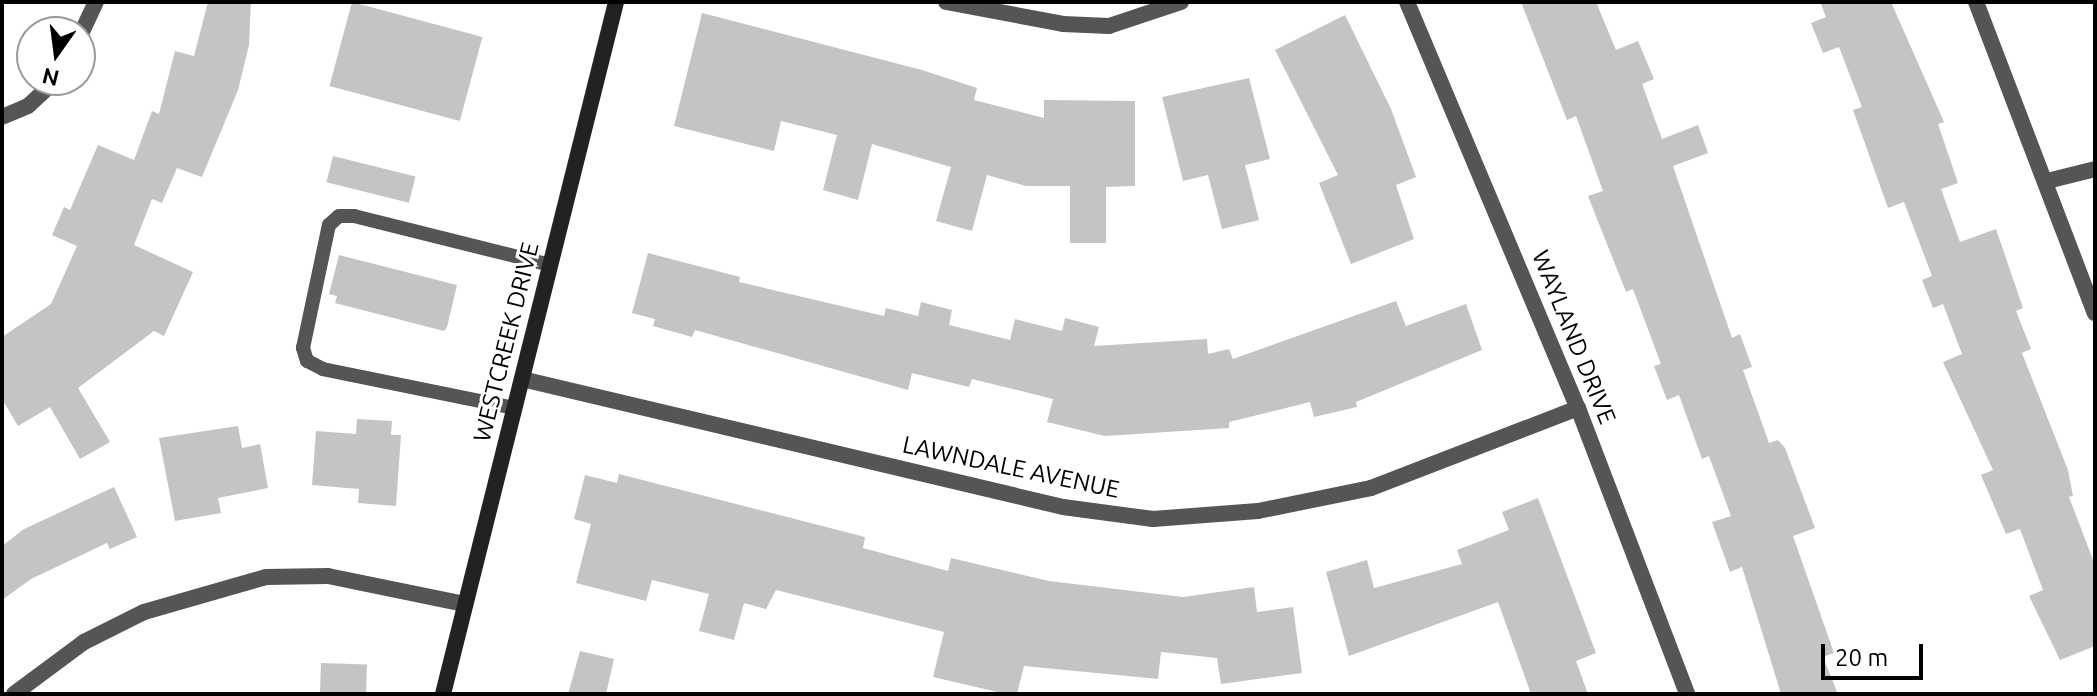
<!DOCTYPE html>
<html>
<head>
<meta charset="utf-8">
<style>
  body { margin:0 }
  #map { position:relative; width:2097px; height:696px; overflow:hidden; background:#fff; font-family:Ubuntu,sans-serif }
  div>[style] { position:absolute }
  .building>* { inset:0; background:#c4c4c4; transform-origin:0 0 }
  .lane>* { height:14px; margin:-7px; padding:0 7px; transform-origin:7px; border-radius:7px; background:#555 }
  .street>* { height:16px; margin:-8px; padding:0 8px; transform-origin:8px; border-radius:8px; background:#555 }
  .secondary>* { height:16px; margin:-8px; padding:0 8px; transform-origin:8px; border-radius:8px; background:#222 }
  span { translate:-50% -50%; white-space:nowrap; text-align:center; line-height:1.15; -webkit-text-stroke:6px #fff; paint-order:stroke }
  .street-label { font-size:24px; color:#000 }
  .frame { position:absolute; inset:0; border:4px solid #000; pointer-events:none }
  .north { position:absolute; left:16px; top:16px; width:80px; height:80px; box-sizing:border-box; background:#fff; border:2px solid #999; border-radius:50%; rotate:194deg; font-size:22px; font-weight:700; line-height:32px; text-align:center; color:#000 }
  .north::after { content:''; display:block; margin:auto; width:28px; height:36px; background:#000; clip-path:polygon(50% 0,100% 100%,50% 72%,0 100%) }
  .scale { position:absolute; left:1821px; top:644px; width:102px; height:36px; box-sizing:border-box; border:4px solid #000; border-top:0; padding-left:10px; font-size:24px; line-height:28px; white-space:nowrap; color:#000; -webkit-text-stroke:6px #fff; paint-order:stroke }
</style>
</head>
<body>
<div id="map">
  <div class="building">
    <div style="clip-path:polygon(208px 2px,251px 2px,249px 45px,238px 90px,202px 177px,177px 168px,162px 203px,152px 199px,134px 245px,193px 272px,164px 336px,154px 331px,78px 388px,110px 442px,80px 459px,50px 407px,18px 426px,2px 399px,2px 337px,51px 304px,77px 246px,52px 235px,64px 207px,70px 210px,98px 145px,134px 160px,152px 111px,159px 114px,175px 51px,194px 56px)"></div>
    <div style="left:352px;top:2px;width:135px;height:87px;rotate:15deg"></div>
    <div style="clip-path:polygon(1521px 2px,1596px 2px,1616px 50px,1638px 41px,1654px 79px,1642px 84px,1662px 139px,1698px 125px,1708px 153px,1673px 166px,1732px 338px,1740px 334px,1752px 367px,1743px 370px,1769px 443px,1778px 440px,1785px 448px,1815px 528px,1793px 536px,1834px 653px,1823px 657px,1838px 694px,1781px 694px,1742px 567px,1730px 572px,1712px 522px,1731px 516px,1709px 456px,1702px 459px,1679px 395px,1667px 400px,1654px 366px,1661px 364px,1633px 289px,1626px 292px,1588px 196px,1603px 191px,1576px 116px,1567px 120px)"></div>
    <div style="clip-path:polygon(1820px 2px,1891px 2px,1944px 122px,1938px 124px,1958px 183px,1941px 189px,1960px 242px,1996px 229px,2023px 308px,2016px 311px,2031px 349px,2022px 353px,2068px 470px,2073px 496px,2069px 497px,2095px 565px,2095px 646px,2060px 660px,2029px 596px,2043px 590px,2020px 529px,2006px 534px,1981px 475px,1993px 470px,1943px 362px,1962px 354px,1943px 304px,1933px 308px,1922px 280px,1932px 276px,1904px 202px,1888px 208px,1853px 110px,1862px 107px,1839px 47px,1823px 53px,1811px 23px,1826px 17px)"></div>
    <div style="clip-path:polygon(702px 13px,922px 70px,977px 88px,974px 100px,1044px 118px,1044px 100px,1135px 101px,1135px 186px,1106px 187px,1106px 243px,1070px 243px,1070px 186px,1026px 186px,987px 175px,972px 231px,936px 221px,951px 167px,872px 144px,858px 200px,823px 190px,837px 135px,781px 121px,774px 151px,674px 126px)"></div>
    <div style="clip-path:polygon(1345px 15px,1391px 109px,1416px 177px,1396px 185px,1414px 239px,1351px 264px,1319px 183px,1338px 175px,1275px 50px)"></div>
    <div style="clip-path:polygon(1249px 78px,1270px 159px,1245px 165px,1259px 220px,1222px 229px,1208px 175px,1183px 181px,1162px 97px)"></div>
    <div style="left:333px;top:156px;width:85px;height:27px;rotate:14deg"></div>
    <div style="clip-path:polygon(648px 253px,740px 277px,739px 282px,884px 316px,886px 308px,918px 316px,921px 302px,952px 310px,949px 325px,1010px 340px,1015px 319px,1062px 331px,1065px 318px,1099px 327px,1094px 346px,1207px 339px,1208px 354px,1229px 349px,1233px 359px,1396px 301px,1406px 326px,1466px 304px,1482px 350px,1356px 402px,1357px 407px,1314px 417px,1310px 402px,1229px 422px,1229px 428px,1105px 436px,1047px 422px,1053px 399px,972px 379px,969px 387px,912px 373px,908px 390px,695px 330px,692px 337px,653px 326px,655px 319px,632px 313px)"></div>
    <div style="clip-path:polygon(339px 255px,457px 285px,447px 327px,444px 331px,335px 303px,337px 296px,329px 294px)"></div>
    <div style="clip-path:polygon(357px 419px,392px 421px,391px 435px,401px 435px,396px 506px,358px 503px,359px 489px,312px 485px,316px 431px,356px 434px)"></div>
    <div style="clip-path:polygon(238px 426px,242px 448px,260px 444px,268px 488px,218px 498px,221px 513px,175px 521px,159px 438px)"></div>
    <div style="clip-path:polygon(619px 474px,865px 537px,863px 548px,948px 571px,951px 558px,1049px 581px,1183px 597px,1254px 587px,1257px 612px,1293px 607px,1302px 673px,1221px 684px,1217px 658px,1161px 652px,1158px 679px,1024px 666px,1017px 694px,1006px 694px,933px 677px,944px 632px,776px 590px,766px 609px,744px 603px,734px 640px,699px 631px,709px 594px,652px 580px,646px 601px,576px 583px,591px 524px,574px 519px,585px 475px,617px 483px)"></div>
    <div style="clip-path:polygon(114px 487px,137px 537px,110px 549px,107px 543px,31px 579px,2px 600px,2px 546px,24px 529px)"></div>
    <div style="clip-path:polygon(1538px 498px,1596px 653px,1576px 661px,1588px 694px,1531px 694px,1498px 602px,1349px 656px,1326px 572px,1367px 560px,1374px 588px,1462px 564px,1457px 550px,1509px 530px,1502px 512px)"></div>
    <div style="clip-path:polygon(580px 651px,614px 659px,606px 694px,568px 694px)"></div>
    <div style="left:321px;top:663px;width:46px;height:31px;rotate:2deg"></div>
  </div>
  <div class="lane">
    <div style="left:514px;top:408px;width:195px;rotate:-168.5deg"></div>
    <div style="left:323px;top:369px;width:18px;rotate:-153deg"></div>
    <div style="left:307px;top:361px;width:14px;rotate:-107deg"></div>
    <div style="left:303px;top:348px;width:126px;rotate:-78.1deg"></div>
    <div style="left:329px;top:225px;width:13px;rotate:-42deg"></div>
    <div style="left:339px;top:216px;width:15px"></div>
    <div style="left:354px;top:216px;width:202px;rotate:14deg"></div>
  </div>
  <div class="street">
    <div style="left:946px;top:2px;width:119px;rotate:10.6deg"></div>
    <div style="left:1063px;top:24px;width:46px;rotate:2.5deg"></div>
    <div style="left:1109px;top:26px;width:76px;rotate:-18.4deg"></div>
    <div style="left:1407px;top:2px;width:441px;rotate:67.2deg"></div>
    <div style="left:1578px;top:408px;width:306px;rotate:69.1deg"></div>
    <div style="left:1976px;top:2px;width:333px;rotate:69.1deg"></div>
    <div style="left:80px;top:36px;width:38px;rotate:-65deg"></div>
    <div style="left:2px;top:117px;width:28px;rotate:-23deg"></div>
    <div style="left:28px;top:106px;width:38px;rotate:-43deg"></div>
    <div style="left:2047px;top:181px;width:49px;rotate:-14deg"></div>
    <div style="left:522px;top:379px;width:556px;rotate:13.31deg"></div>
    <div style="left:1063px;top:507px;width:91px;rotate:7.6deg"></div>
    <div style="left:1153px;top:519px;width:105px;rotate:-4.4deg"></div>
    <div style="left:1258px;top:511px;width:115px;rotate:-11.5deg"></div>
    <div style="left:1371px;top:488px;width:222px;rotate:-21.1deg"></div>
    <div style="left:14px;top:694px;width:87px;rotate:-36.6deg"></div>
    <div style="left:84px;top:642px;width:67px;rotate:-26.6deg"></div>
    <div style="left:144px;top:612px;width:127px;rotate:-16deg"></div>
    <div style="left:266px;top:577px;width:62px;rotate:-0.9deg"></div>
    <div style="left:328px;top:576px;width:140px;rotate:11.6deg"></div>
  </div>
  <div class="secondary">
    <div style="left:443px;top:694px;width:713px;rotate:-75.96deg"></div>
  </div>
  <div class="street-label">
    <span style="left:1574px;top:337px;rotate:68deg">WAYLAND DRIVE</span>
    <span style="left:506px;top:342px;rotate:-76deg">WESTCREEK DRIVE</span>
    <span style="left:1011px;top:467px;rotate:12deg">LAWNDALE AVENUE</span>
  </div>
  <div class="frame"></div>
  <div class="north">N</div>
  <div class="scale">20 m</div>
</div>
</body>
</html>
